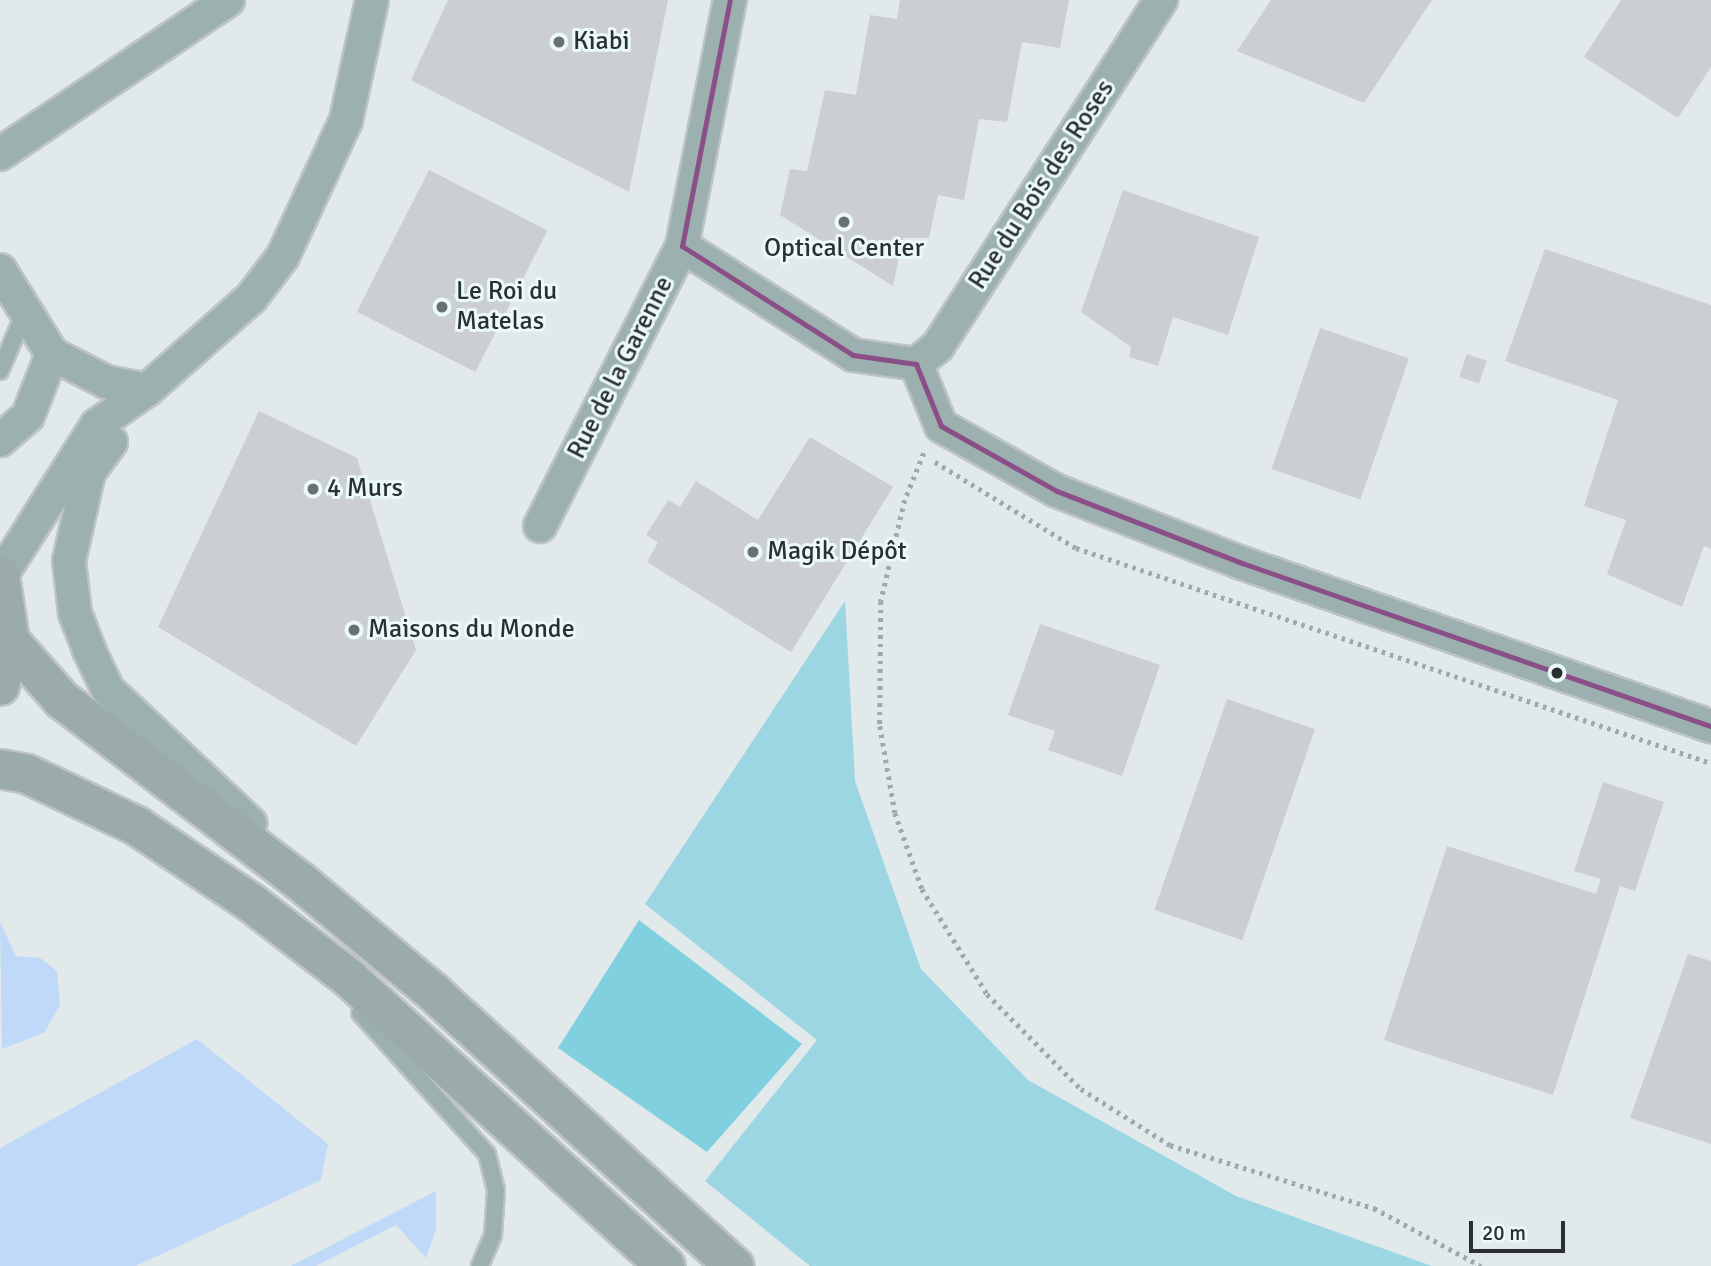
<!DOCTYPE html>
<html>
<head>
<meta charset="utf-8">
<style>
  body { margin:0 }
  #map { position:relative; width:1711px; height:1266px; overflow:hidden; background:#e2e9eb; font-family:Signika,sans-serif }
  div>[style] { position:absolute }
  .green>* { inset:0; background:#9cd6e3 }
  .forest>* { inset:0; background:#80d0df }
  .water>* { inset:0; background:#c0d9f9 }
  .building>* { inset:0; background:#cbcfd1; transform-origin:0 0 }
  .path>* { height:4.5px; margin-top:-2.25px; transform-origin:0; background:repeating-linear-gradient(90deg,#9baaaa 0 3.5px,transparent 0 8.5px) }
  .roads { filter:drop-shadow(2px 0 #bec3c5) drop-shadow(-2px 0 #bec3c5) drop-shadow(0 2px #bec3c5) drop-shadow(0 -2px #bec3c5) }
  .service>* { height:16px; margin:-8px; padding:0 8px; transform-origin:8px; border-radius:8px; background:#9cb0b0 }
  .minor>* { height:32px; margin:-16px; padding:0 16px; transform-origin:16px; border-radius:16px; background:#9cb0b0 }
  .primary>* { height:38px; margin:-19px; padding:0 19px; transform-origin:19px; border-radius:19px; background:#9babab }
  .bus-1>* { height:5px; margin:-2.5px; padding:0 2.5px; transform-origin:2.5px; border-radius:2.5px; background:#8a4f87 }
  .dots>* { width:19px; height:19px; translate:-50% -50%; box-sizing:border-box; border:4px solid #ebf9fc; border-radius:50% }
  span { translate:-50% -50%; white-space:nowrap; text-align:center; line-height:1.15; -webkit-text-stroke:6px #ebf9fc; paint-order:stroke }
  .poi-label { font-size:26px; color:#2a2f30 }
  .left { translate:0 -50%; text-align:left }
  .street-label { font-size:26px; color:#2a2f30 }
  .scale { position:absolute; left:1469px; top:1221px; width:96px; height:32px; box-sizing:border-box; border:4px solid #2a2f30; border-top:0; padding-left:9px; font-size:21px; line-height:24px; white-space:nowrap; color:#2a2f30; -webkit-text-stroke:5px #ebf9fc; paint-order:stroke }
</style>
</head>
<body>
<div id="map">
  <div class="green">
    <div style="clip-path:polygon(845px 601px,855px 781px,921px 969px,1028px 1080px,1236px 1196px,1432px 1266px,810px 1266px,705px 1181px,817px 1040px,645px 904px)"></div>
  </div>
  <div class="forest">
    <div style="clip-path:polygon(639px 920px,802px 1044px,707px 1152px,558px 1048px)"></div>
  </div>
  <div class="water">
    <div style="clip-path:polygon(0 922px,16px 956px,40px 958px,57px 971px,60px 1005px,44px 1033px,2px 1049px)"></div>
    <div style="clip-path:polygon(197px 1039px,328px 1144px,321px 1180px,136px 1266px,0 1266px,0 1148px)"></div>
    <div style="clip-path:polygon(436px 1191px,436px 1229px,426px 1258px,396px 1225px,316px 1266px,291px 1266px)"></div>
  </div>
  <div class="building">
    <div style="clip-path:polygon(448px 0,668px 0,629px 192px,411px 80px)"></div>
    <div style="clip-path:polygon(900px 0,1069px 0,1060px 48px,1022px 42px,1007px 122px,979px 119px,964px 200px,938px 195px,929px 238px,903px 238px,893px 286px,780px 215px,790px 169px,807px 171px,825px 90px,856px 95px,870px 15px,897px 19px)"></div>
    <div style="clip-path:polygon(1271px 0,1432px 0,1364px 103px,1237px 51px)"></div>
    <div style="clip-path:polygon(1621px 0,1711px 0,1711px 67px,1678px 118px,1584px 57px)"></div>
    <div style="left:429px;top:170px;width:133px;height:159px;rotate:27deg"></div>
    <div style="clip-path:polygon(1123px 190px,1259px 237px,1228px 335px,1173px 317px,1158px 366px,1129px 357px,1131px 347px,1081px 312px)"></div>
    <div style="clip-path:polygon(1545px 249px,1711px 305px,1711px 549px,1704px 546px,1682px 607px,1607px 574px,1626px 520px,1584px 506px,1618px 400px,1505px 361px)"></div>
    <div style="left:1320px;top:328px;width:94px;height:149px;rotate:19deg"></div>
    <div style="left:1467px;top:354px;width:21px;height:24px;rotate:19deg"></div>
    <div style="clip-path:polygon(259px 411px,357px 458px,416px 650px,356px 746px,158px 627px)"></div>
    <div style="clip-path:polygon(810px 437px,893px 487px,791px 652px,647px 562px,658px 542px,646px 535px,668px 500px,680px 507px,696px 481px,758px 520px)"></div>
    <div style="clip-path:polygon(1040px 624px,1160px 665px,1122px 776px,1048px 750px,1055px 731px,1008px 715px)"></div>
    <div style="left:1227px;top:699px;width:93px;height:223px;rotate:19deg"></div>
    <div style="clip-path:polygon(1603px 782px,1664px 802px,1635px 891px,1620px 886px,1553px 1095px,1384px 1040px,1447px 846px,1596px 894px,1601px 879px,1574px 871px)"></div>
    <div style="clip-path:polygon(1688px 954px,1711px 961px,1711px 1144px,1630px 1118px)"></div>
  </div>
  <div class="path">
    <div style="left:924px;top:453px;width:51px;rotate:112deg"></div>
    <div style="left:905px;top:500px;width:104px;rotate:103.4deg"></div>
    <div style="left:881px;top:601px;width:125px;rotate:90.5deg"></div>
    <div style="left:880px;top:726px;width:88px;rotate:80.2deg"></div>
    <div style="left:895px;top:813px;width:81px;rotate:70.4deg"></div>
    <div style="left:922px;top:889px;width:123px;rotate:58.2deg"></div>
    <div style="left:987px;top:994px;width:134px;rotate:45.3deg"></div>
    <div style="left:1081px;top:1089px;width:105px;rotate:32.2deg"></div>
    <div style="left:1170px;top:1145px;width:214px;rotate:17.2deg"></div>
    <div style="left:1374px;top:1208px;width:122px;rotate:28.5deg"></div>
    <div style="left:935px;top:462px;width:165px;rotate:31.4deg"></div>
    <div style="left:1076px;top:548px;width:670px;rotate:18.71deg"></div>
  </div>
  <div class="roads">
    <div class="service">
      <div style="left:0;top:371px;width:64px;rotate:-67deg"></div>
      <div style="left:360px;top:1013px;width:190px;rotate:48deg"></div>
      <div style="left:487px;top:1154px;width:37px;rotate:76deg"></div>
      <div style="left:496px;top:1190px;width:45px;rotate:93.8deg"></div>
      <div style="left:493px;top:1235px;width:34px;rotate:113deg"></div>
    </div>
    <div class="minor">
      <div style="left:0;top:154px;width:275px;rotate:-34deg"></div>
      <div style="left:682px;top:246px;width:203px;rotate:32.5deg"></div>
      <div style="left:853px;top:355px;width:64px;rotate:8.1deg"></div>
      <div style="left:0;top:270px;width:99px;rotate:58.2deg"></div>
      <div style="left:52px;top:354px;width:66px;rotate:111.2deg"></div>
      <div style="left:28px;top:416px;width:37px;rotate:139deg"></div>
      <div style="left:52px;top:354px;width:61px;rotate:27.4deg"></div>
      <div style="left:106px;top:382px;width:42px;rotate:11deg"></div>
      <div style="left:916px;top:364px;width:67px;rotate:68deg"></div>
      <div style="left:941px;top:426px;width:133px;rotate:29.3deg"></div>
      <div style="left:1057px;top:491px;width:199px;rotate:21.3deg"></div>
      <div style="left:1242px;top:563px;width:497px;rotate:19.2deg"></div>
      <div style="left:916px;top:364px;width:28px;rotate:-39deg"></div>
      <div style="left:938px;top:346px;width:412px;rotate:-57.2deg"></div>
      <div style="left:111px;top:442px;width:37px;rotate:126deg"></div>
      <div style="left:89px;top:472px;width:91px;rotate:102.7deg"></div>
      <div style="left:69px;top:561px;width:52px;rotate:83.4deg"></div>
      <div style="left:75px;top:613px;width:40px;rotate:69deg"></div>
      <div style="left:89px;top:650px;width:44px;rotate:64.6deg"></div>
      <div style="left:108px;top:690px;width:195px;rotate:43.1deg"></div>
      <div style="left:540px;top:526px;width:314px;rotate:-63.1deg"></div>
      <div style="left:682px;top:246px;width:251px;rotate:-79deg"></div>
      <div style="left:1px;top:576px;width:179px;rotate:-57.6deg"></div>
      <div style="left:97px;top:425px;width:61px;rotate:-35deg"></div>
      <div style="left:147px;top:390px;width:140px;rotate:-41.5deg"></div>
      <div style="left:252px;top:297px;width:51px;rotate:-52.9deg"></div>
      <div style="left:283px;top:256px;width:150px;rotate:-65.1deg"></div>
      <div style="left:346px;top:120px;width:123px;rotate:-77.8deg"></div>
    </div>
    <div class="primary">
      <div style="left:0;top:575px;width:67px;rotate:81.4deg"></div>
      <div style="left:10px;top:641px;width:46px;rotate:102.5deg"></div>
      <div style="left:10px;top:641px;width:79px;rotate:48.6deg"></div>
      <div style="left:62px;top:700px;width:300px;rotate:37.3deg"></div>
      <div style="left:301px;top:882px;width:173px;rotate:39.8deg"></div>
      <div style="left:434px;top:993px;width:406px;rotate:42.3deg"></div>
      <div style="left:0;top:769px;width:27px;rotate:10deg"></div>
      <div style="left:27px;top:774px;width:122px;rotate:25.3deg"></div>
      <div style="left:137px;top:826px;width:136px;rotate:33.9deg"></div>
      <div style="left:250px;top:902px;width:125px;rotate:37.5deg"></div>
      <div style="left:349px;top:978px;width:428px;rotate:42.3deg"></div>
    </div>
  </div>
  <div class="bus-1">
    <div style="left:682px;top:246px;width:203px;rotate:32.5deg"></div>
    <div style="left:853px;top:355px;width:64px;rotate:8.1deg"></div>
    <div style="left:682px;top:246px;width:251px;rotate:-79deg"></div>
    <div style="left:916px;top:364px;width:67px;rotate:68deg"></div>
    <div style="left:941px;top:426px;width:133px;rotate:29.3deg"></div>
    <div style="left:1057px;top:491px;width:199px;rotate:21.3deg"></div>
    <div style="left:1242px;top:563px;width:497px;rotate:19.2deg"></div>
  </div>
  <div class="dots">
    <div style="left:559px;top:42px;background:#6a7071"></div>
    <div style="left:844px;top:222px;background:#6a7071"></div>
    <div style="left:442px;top:307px;background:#6a7071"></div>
    <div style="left:313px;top:489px;background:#6a7071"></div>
    <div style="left:753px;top:552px;background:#6a7071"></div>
    <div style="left:354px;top:630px;background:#6a7071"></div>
    <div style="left:1557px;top:673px;background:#2a2f30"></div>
  </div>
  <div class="poi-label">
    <span class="left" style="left:573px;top:42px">Kiabi</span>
    <span style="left:844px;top:249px">Optical Center</span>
    <span class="left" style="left:456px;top:307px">Le Roi du<br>Matelas</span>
    <span class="left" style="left:327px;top:489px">4 Murs</span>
    <span class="left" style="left:767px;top:552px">Magik Dépôt</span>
    <span class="left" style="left:368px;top:630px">Maisons du Monde</span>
  </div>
  <div class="street-label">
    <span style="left:1042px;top:185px;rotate:-57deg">Rue du Bois des Roses</span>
    <span style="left:621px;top:368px;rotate:-63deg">Rue de la Garenne</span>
  </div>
  <div class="scale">20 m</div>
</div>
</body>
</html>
